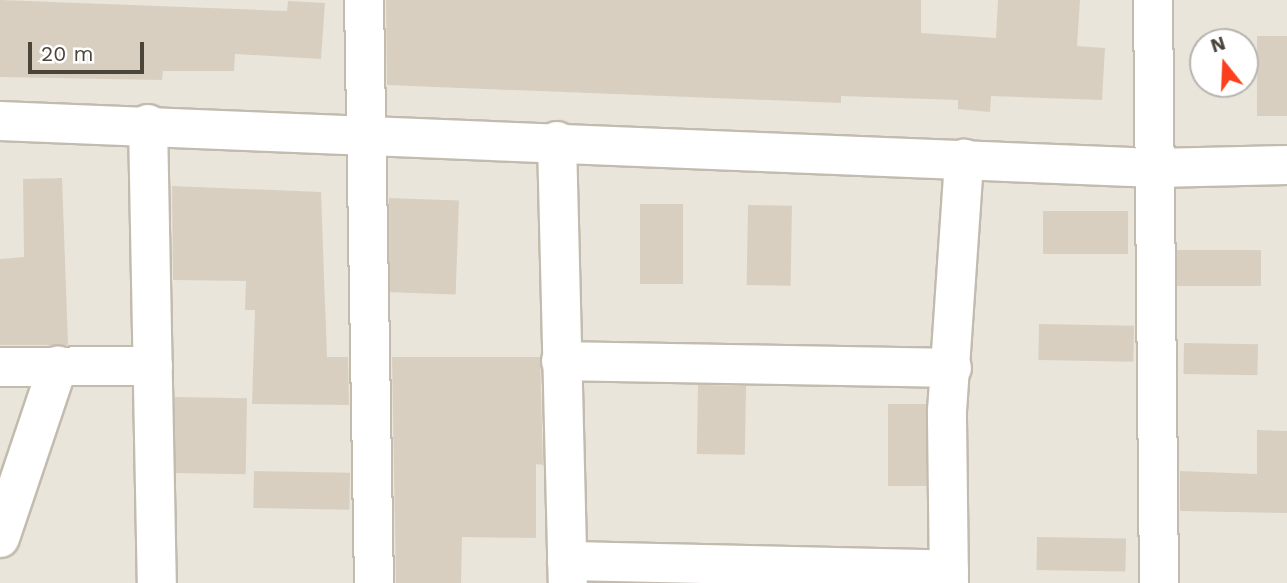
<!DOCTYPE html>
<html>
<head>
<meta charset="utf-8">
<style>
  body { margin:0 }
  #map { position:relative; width:1287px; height:583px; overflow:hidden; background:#f6f3ec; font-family:"Work Sans",sans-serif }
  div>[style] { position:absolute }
  .residential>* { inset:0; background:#eae5da }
  .building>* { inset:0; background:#d8cfc1; transform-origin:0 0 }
  .roads { filter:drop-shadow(2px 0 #c2bbae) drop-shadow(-2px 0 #c2bbae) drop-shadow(0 2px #c2bbae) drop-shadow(0 -2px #c2bbae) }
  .street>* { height:38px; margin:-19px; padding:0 19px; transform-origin:19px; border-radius:19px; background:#fff }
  span { translate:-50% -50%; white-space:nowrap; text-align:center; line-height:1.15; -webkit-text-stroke:5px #fff; paint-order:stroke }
  .north { position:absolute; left:1189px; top:28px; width:70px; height:70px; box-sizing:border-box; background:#fff; border:2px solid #b7b4b0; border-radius:50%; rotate:342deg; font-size:19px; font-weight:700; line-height:28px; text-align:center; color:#4b4439 }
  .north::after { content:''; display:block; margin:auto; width:24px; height:32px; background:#fc3f1d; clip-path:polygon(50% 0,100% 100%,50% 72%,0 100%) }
  .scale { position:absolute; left:28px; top:42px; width:116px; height:32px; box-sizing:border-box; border:4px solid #4b4439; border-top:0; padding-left:9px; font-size:21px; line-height:24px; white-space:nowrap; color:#4b4439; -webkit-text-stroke:5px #fff; paint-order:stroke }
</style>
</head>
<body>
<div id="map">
  <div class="residential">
    <div style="clip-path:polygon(evenodd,0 0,1287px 0,1287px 583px,0 583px,0 0,1203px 42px,1245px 42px,1245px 84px,1203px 84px,1203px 42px)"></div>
  </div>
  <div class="building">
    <div style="clip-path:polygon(0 0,287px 11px,288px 1px,325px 3px,321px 59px,235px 54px,234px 71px,163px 71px,162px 80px,0 77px)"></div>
    <div style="clip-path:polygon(386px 0,921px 0,921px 33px,996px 38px,998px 0,1080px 0,1077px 46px,1105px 48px,1102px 100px,991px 96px,990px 112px,958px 109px,958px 100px,841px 96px,841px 103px,387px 85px)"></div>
    <div style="left:1257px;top:36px;width:30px;height:80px"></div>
    <div style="clip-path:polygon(62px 178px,68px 345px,0 345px,0 259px,24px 257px,23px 179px)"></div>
    <div style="clip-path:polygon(172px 186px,321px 192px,327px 357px,348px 357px,349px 405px,252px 404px,255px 310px,245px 310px,246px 281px,173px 280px)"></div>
    <div style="left:389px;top:198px;width:70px;height:94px;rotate:2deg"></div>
    <div style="left:640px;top:204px;width:43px;height:80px"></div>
    <div style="left:748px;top:205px;width:44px;height:80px;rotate:1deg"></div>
    <div style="left:1043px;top:211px;width:85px;height:43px"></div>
    <div style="left:1177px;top:250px;width:84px;height:36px"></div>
    <div style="left:1039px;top:324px;width:95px;height:36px;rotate:1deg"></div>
    <div style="left:1184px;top:343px;width:74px;height:31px;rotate:1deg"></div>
    <div style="clip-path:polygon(392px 357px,540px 357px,543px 465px,536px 464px,536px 538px,462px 537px,461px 583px,396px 583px)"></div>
    <div style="left:698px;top:385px;width:48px;height:69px;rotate:1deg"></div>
    <div style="left:175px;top:397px;width:72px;height:76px;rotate:1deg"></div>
    <div style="left:888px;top:404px;width:38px;height:82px"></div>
    <div style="clip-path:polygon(1257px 430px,1287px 431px,1287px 513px,1180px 511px,1180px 471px,1257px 474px)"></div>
    <div style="left:254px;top:471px;width:96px;height:37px;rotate:1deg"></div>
    <div style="left:1037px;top:537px;width:89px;height:33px;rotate:1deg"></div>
  </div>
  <div class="roads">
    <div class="street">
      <div style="left:364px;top:0;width:583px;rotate:89.02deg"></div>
      <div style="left:1153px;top:0;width:583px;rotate:89.41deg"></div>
      <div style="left:0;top:121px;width:1157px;rotate:2.33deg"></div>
      <div style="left:1156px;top:168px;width:131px;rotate:-1.3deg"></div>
      <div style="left:148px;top:124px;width:459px;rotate:88.9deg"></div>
      <div style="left:557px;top:141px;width:442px;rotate:88.6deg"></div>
      <div style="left:561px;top:361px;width:391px;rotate:1deg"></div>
      <div style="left:0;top:367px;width:153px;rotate:-0.4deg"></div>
      <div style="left:0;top:538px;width:182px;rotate:-71.4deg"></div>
      <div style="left:567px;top:561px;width:382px;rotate:1.3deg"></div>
      <div style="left:949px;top:583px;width:172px;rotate:-90.7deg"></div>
      <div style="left:947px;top:411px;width:253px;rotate:-86.1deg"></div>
    </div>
  </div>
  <div class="north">N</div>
  <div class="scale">20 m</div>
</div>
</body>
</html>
